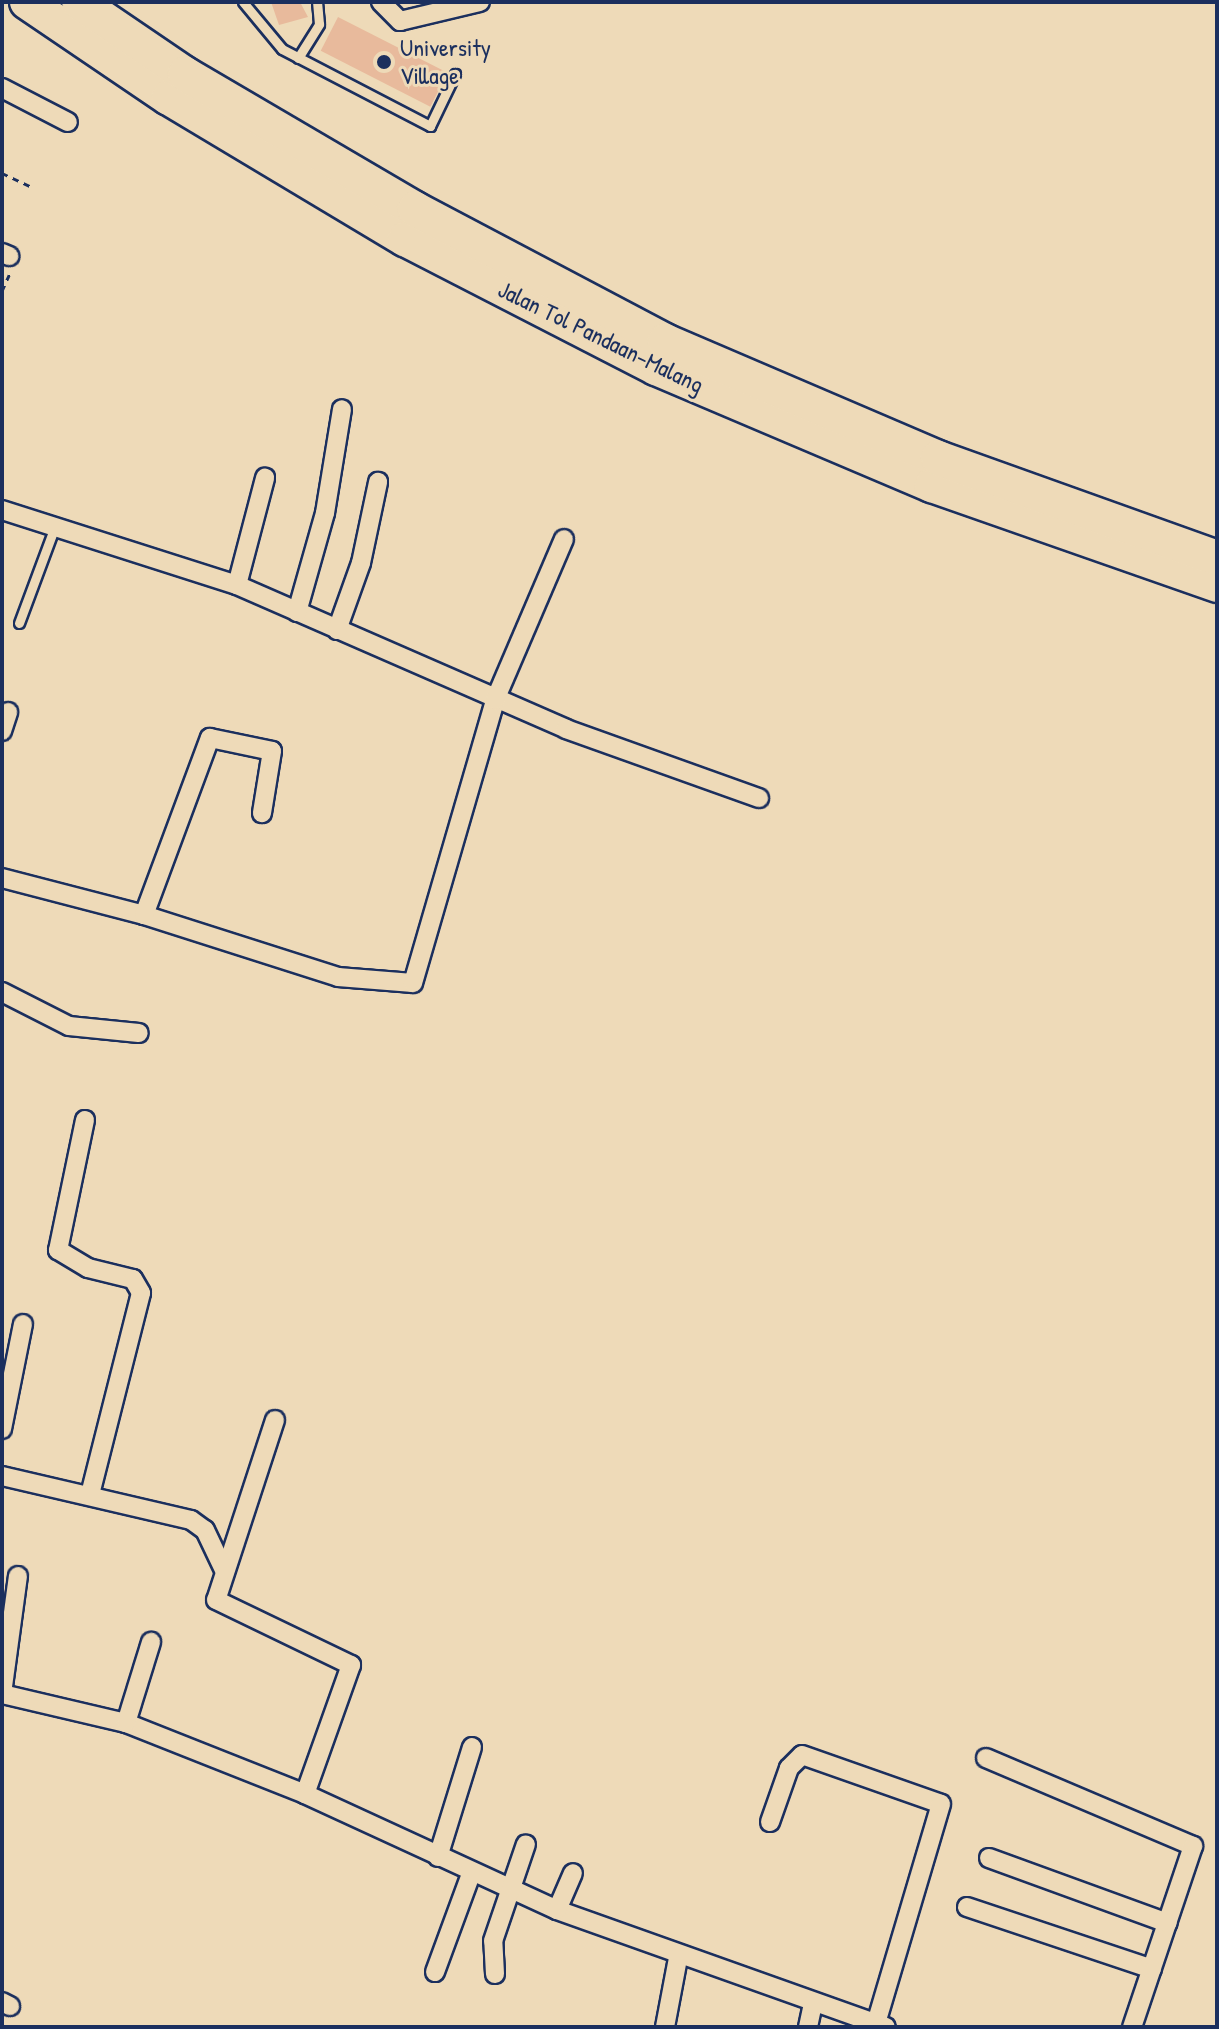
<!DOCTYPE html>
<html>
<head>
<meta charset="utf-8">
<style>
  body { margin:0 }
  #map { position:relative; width:1219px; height:2029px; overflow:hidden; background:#eedab8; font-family:"Patrick Hand",sans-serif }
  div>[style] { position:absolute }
  .building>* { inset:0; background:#e8ba9c; transform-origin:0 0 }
  .path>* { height:3px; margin-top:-1.5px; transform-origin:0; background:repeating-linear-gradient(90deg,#1b2f5e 0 6px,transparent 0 12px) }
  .roads { filter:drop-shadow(2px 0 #1b2f5e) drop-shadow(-2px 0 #1b2f5e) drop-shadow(0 2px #1b2f5e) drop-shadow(0 -2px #1b2f5e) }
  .service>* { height:9px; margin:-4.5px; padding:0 4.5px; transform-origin:4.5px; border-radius:4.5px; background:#eedab8 }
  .minor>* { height:18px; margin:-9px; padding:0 9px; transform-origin:9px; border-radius:9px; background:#eedab8 }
  .motorway>* { height:34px; margin:-17px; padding:0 17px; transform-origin:17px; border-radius:17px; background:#eedab8 }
  .dots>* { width:22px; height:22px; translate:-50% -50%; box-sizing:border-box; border:4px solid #eedab8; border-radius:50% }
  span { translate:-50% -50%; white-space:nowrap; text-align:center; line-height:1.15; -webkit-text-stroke:6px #eedab8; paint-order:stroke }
  .poi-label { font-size:24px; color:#1b2f5e }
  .left { translate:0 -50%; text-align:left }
  .street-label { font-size:24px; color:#1b2f5e }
  .frame { position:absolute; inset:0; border:4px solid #1b2f5e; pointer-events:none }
</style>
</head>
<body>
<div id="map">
  <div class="building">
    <div style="clip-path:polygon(271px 2px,300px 2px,308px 17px,279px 25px)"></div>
    <div style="left:338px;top:17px;width:123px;height:38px;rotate:27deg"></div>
  </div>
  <div class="path">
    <div style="left:2px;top:173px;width:35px;rotate:25deg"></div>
    <div style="left:2px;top:291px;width:20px;rotate:-66deg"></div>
  </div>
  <div class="roads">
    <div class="service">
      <div style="left:243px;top:2px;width:61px;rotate:50.3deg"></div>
      <div style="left:282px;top:49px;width:167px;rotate:27.5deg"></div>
      <div style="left:430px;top:126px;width:58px;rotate:-64.3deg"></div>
      <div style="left:298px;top:58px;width:40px;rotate:-58deg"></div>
      <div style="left:319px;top:24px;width:22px;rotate:-95deg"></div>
      <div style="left:19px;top:623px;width:100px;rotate:-69.6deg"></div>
    </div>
    <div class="minor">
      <div style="left:381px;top:2px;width:27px;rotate:45deg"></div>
      <div style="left:400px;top:21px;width:82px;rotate:-13.4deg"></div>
      <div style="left:2px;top:88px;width:74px;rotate:27.3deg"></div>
      <div style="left:2px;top:253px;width:8px;rotate:23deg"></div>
      <div style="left:2px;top:510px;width:247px;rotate:17.7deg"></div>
      <div style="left:237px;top:585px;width:359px;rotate:23.6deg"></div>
      <div style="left:566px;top:729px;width:205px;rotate:19.7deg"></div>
      <div style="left:237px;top:585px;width:111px;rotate:-75.3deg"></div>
      <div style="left:297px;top:612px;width:103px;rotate:-74.2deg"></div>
      <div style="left:325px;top:513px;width:105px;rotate:-80.7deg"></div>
      <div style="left:337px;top:630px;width:71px;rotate:-70.3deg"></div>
      <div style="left:361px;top:563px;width:83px;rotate:-78.1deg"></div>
      <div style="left:2px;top:731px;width:20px;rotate:-72deg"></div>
      <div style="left:2px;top:878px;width:147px;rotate:14.6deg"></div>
      <div style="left:144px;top:915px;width:204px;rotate:17.7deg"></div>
      <div style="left:338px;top:977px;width:75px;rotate:4.6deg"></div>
      <div style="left:413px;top:983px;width:295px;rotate:-73.8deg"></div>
      <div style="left:495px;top:700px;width:175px;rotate:-66.8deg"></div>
      <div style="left:144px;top:915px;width:189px;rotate:-69.6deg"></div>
      <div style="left:210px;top:738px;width:63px;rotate:11.8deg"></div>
      <div style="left:272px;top:751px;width:63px;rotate:99.2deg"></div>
      <div style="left:2px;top:992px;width:75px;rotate:26.9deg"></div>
      <div style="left:69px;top:1026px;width:70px;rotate:5.7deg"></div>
      <div style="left:85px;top:1120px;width:133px;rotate:101.7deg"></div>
      <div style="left:58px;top:1250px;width:35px;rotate:31deg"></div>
      <div style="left:88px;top:1268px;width:46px;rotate:13.7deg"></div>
      <div style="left:133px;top:1279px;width:16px;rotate:60deg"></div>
      <div style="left:141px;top:1293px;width:208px;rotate:104.2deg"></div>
      <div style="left:275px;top:1420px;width:189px;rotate:108.1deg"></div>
      <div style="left:216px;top:1600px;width:150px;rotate:25.7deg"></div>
      <div style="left:351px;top:1665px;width:137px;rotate:109.6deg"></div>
      <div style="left:2px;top:1429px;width:107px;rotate:-78.7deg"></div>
      <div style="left:2px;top:1476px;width:194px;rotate:13.1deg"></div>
      <div style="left:191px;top:1520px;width:17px;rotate:36deg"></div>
      <div style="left:205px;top:1530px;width:44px;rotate:64.6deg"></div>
      <div style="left:2px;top:1694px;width:127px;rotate:13.2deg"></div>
      <div style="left:126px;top:1723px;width:193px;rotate:21.6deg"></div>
      <div style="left:305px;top:1794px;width:277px;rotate:24.7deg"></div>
      <div style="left:557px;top:1910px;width:349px;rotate:19.6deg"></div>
      <div style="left:2px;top:1694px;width:119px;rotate:-82.3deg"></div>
      <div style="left:126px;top:1723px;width:85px;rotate:-72.8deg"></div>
      <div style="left:986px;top:1758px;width:225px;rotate:23deg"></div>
      <div style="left:1193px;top:1846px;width:191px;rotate:108.6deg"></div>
      <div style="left:770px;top:1822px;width:57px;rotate:-70.6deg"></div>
      <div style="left:789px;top:1768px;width:18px;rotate:-45deg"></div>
      <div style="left:802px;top:1755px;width:147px;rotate:19.4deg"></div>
      <div style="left:941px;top:1804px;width:228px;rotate:106.5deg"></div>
      <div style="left:438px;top:1857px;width:115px;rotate:-72.8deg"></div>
      <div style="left:989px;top:1858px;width:190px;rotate:20deg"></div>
      <div style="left:967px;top:1907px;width:195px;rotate:18.5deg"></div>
      <div style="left:557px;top:1910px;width:40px;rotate:-66.6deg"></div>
      <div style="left:435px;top:1972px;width:104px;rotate:-69.8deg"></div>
      <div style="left:495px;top:1974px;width:33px;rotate:-93deg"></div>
      <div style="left:493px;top:1941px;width:102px;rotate:-71.2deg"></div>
      <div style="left:2px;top:2002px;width:9px;rotate:27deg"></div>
      <div style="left:665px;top:2027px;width:70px;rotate:-79.3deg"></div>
      <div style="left:808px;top:2027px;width:25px;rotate:-78deg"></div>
    </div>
    <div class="motorway">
      <div style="left:27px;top:2px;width:171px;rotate:34.1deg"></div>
      <div style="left:169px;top:98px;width:275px;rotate:30.9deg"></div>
      <div style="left:405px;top:239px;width:282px;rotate:27.2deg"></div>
      <div style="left:656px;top:368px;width:300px;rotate:23deg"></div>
      <div style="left:932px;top:485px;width:302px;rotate:19.3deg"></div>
      <div style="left:79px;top:2px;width:128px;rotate:34.2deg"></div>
      <div style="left:185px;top:74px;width:267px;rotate:30.4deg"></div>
      <div style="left:415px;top:209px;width:283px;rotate:27.8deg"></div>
      <div style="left:665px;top:341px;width:297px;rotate:23.2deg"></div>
      <div style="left:938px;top:458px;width:296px;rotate:19.7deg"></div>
    </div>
  </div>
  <div class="dots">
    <div style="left:384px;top:62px;background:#1b2f5e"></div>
  </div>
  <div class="poi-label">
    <span class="left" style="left:400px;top:62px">University<br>Village</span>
  </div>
  <div class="street-label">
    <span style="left:601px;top:337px;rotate:26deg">Jalan Tol Pandaan–Malang</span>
  </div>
  <div class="frame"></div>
</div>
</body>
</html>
